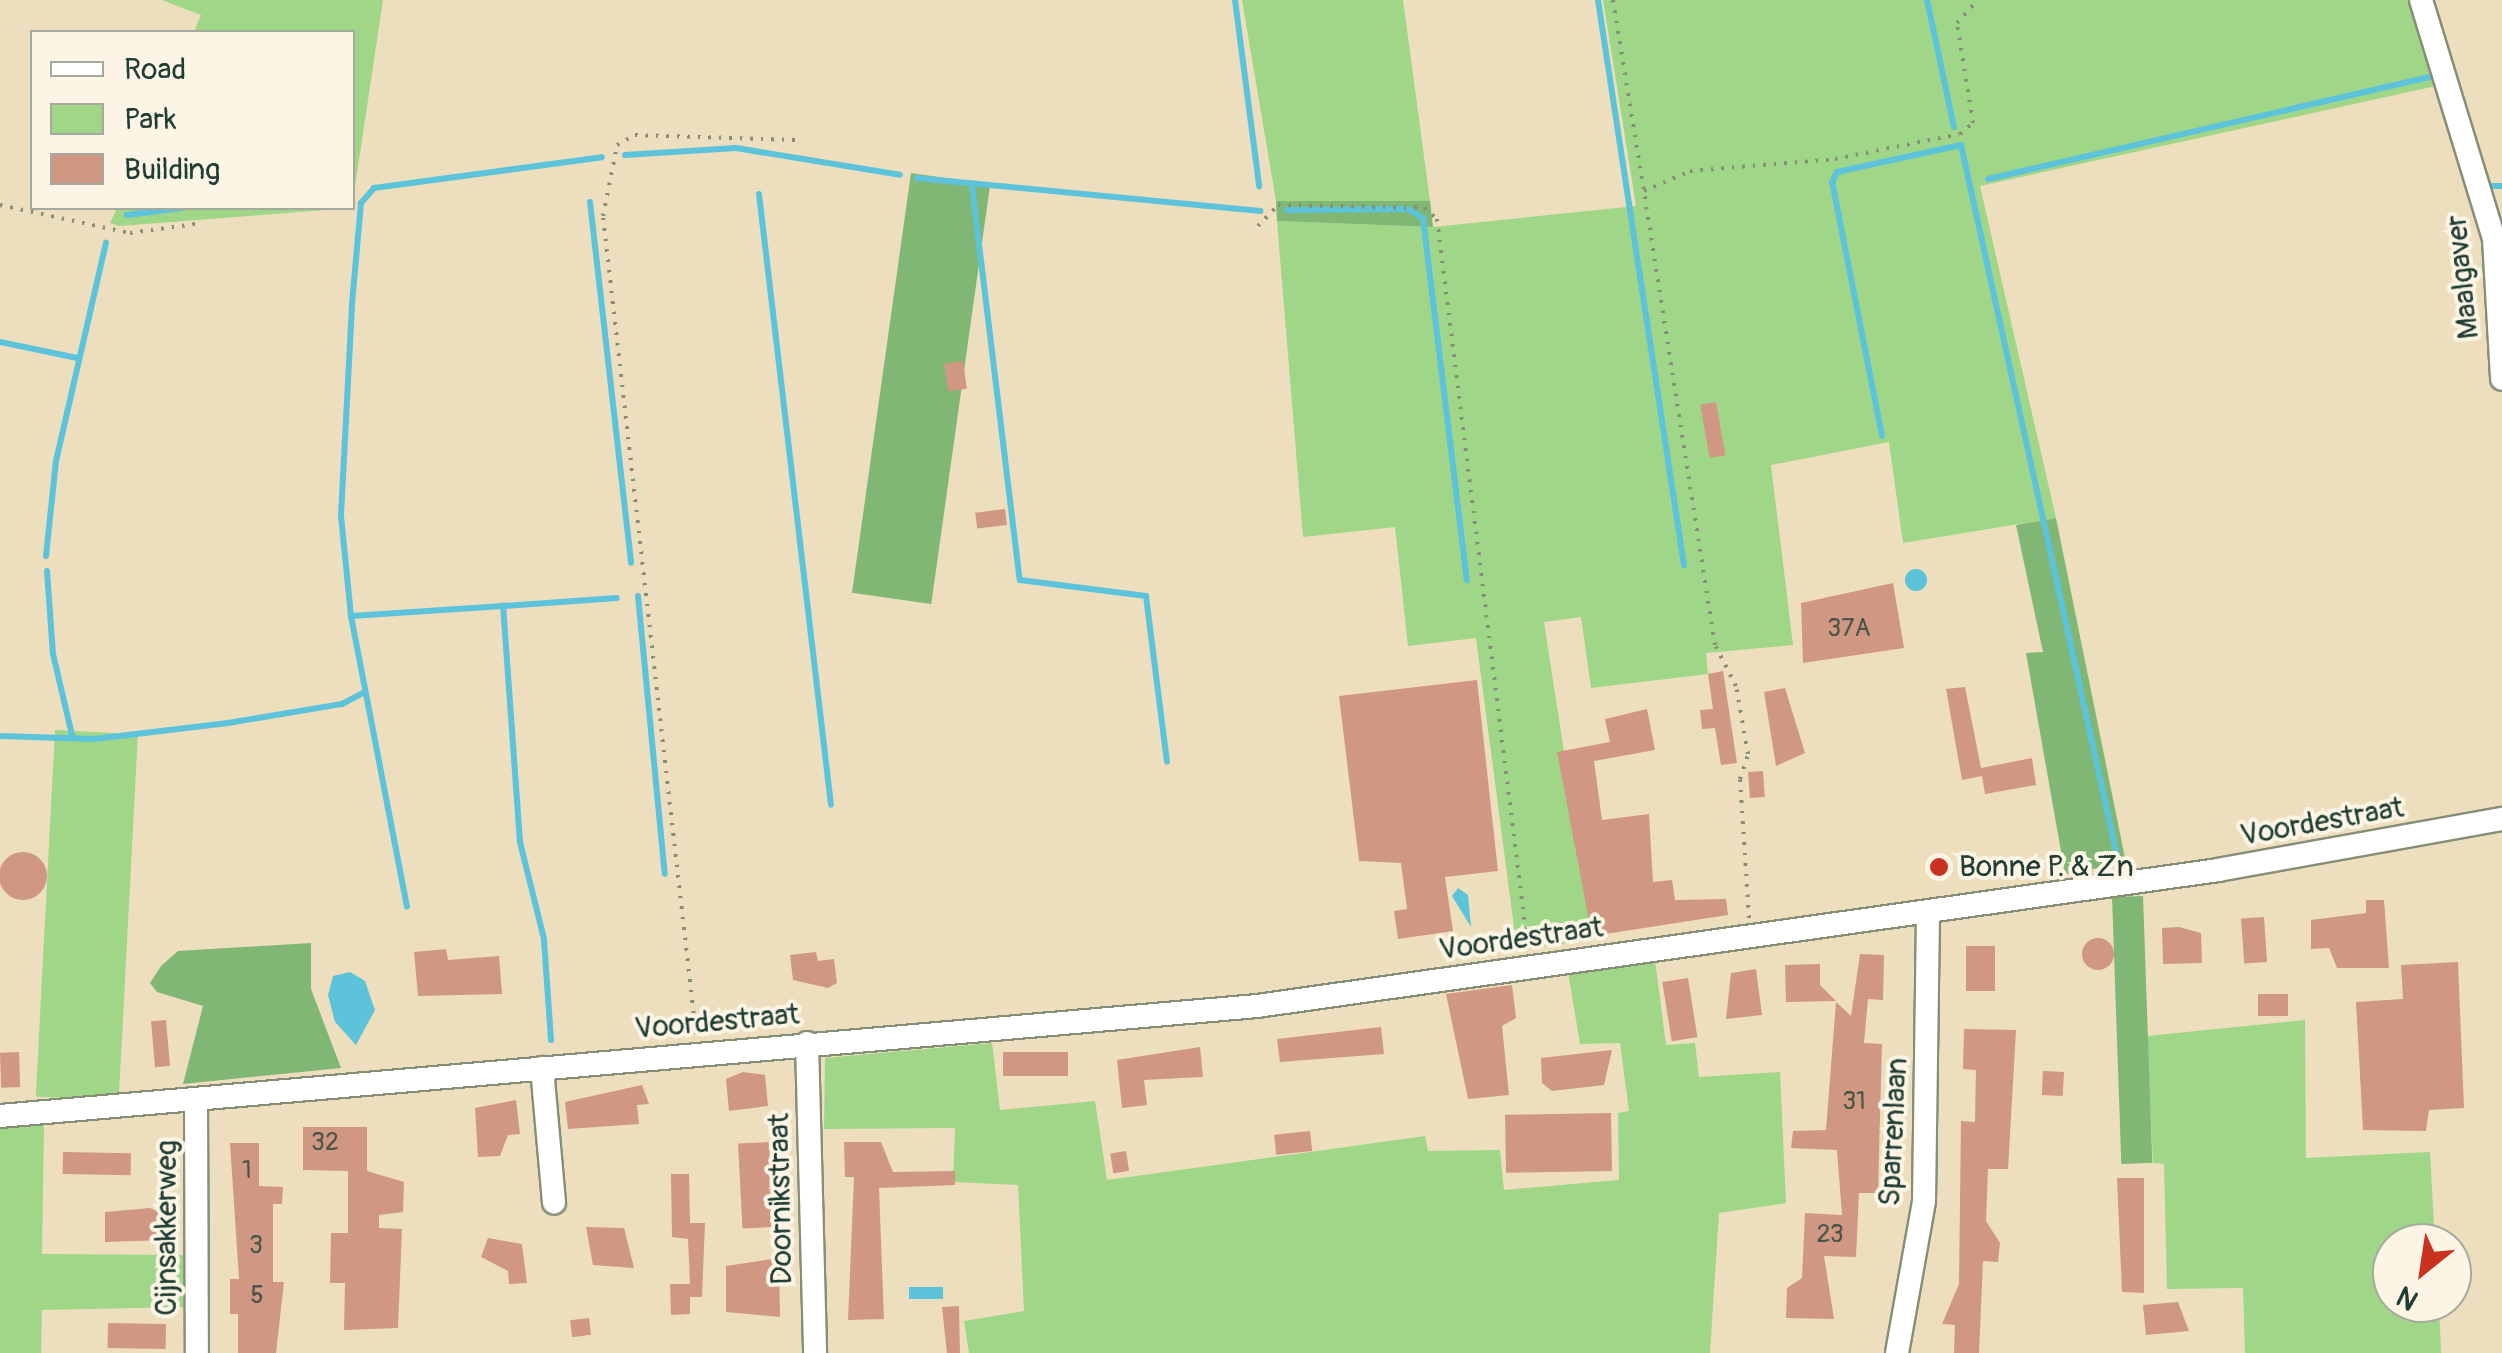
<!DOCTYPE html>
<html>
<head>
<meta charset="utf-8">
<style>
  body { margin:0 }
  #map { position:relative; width:2502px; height:1353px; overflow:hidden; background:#eddfbd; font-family:Pangolin,sans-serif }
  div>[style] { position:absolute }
  .green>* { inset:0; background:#a0d688; transform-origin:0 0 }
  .forest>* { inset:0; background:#80b774; transform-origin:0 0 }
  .water>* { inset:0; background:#5cc3da; transform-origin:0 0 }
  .round { border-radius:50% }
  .stream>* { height:6px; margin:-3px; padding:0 3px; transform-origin:3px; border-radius:3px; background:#5cc3da }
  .building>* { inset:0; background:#d09783; transform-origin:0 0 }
  .path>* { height:4px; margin-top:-2px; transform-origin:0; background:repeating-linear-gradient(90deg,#868e78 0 2.5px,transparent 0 10.5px) }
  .roads { filter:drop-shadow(2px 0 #868e78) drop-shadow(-2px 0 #868e78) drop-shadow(0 2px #868e78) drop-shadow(0 -2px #868e78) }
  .minor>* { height:22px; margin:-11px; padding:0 11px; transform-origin:11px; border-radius:11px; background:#fff }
  .dots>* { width:28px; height:28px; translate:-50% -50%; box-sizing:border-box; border:5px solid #fcf5e5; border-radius:50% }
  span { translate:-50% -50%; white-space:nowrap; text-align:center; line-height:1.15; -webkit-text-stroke:8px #fcf5e5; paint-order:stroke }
  .number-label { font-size:25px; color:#4b5448 }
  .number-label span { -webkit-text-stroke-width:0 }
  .street-label { font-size:30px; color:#1f3d34 }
  .poi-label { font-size:30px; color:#1f3d34 }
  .left { translate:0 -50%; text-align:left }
  .legend { position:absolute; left:30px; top:30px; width:325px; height:180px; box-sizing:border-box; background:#fcf5e5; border:2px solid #a4ab9e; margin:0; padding:12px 18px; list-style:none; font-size:30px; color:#1f3d34 }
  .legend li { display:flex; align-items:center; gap:20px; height:50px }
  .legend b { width:50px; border:2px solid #a4ab9e }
  .north { position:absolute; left:2372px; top:1223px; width:100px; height:100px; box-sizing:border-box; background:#fcf5e5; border:2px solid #a4ab9e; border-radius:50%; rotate:210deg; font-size:28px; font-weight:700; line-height:40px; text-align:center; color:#1f3d34 }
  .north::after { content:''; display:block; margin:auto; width:35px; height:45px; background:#c8321e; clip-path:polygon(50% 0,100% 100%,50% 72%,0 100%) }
</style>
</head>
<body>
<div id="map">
  <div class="green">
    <div style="clip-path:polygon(162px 0,383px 0,353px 200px,352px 32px,194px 32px,201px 15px)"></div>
    <div style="clip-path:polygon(1242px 0,1403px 0,1430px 201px,1276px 201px)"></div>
    <div style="clip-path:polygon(1603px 0,2407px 0,2436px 86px,1980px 186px,2056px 518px,1903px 543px,1889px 442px,1771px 465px,1793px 645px,1706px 653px,1708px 674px,1591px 688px,1581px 617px,1544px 622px,1593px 940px,1517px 950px,1476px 638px,1408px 646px,1395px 527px,1303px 537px,1277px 221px,1433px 227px,1636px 206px)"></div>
    <div style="clip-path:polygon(117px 208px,352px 208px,119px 226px,110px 223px)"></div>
    <div style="left:55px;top:730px;width:83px;height:367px;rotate:3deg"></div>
    <div style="clip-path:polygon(1655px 960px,1666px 1045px,1695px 1043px,1699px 1077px,1780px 1072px,1786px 1203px,1719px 1213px,1710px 1353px,969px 1353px,964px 1321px,1024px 1311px,1018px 1185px,953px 1182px,955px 1128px,824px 1129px,825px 1058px,992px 1043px,1000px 1110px,1095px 1101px,1107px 1180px,1425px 1136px,1428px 1151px,1500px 1150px,1504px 1190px,1619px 1180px,1618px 1113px,1629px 1111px,1620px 1043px,1580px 1044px,1568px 972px)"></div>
    <div style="clip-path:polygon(2305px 1020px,2306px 1158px,2430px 1152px,2435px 1243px,2392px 1243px,2392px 1303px,2439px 1303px,2441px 1353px,2245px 1353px,2243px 1288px,2167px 1289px,2164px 1164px,2153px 1163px,2147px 1036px)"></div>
    <div style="clip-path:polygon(0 1124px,44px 1124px,42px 1254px,183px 1255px,183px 1307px,42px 1310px,41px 1353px,0 1353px)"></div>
  </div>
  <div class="forest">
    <div style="left:911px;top:173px;width:80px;height:424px;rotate:8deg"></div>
    <div style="clip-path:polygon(1276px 201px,1430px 201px,1433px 227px,1277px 221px)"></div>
    <div style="clip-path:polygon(2056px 518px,2126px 863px,2065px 874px,2026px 653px,2043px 652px,2016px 525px)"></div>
    <div style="left:2143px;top:896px;width:267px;height:31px;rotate:88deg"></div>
    <div style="clip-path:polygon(311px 943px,311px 989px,341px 1068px,183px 1084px,203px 1006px,157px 992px,150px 983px,161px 966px,178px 951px)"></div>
  </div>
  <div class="water">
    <div class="round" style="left:1905px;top:569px;width:22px;height:22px"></div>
    <div style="clip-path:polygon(1458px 888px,1468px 895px,1471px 927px,1452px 896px)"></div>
    <div style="clip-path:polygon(350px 972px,365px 981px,375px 1010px,356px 1045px,335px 1022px,328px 995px,333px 976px)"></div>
    <div style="left:909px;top:1287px;width:34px;height:12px"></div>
  </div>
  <div class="stream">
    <div style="left:1235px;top:0;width:188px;rotate:82.6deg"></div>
    <div style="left:1598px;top:0;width:572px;rotate:81.35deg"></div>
    <div style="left:1927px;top:0;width:130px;rotate:78deg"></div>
    <div style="left:625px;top:155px;width:111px;rotate:-3.6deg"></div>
    <div style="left:736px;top:148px;width:166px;rotate:9.3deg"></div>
    <div style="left:917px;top:178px;width:345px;rotate:5.5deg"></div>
    <div style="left:1988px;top:179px;width:459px;rotate:-13deg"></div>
    <div style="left:972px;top:186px;width:397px;rotate:83.1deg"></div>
    <div style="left:1020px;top:580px;width:127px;rotate:7.2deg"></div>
    <div style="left:1146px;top:596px;width:167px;rotate:82.8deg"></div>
    <div style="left:2489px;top:186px;width:13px"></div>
    <div style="left:759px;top:194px;width:615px;rotate:83.28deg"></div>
    <div style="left:590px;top:202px;width:363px;rotate:83.5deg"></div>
    <div style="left:1287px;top:210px;width:121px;rotate:-0.5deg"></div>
    <div style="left:1408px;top:209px;width:17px;rotate:31deg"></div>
    <div style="left:1423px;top:218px;width:365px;rotate:83.1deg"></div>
    <div style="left:127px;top:215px;width:55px;rotate:-7.3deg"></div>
    <div style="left:0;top:342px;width:79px;rotate:11.7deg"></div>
    <div style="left:1882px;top:436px;width:259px;rotate:-101.1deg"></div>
    <div style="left:1832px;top:182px;width:11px;rotate:-63deg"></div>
    <div style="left:1837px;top:172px;width:127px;rotate:-12.3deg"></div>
    <div style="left:1961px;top:145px;width:728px;rotate:77.62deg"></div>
    <div style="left:46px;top:556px;width:96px;rotate:-84deg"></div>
    <div style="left:56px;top:461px;width:224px;rotate:-77.1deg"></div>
    <div style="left:47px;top:571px;width:83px;rotate:85.9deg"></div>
    <div style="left:53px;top:654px;width:83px;rotate:76.8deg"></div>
    <div style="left:638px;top:596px;width:279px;rotate:84.5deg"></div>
    <div style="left:503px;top:606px;width:114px;rotate:-4deg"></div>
    <div style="left:351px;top:616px;width:296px;rotate:79.1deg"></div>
    <div style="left:0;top:736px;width:94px;rotate:1.8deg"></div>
    <div style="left:94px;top:739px;width:135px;rotate:-6.8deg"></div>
    <div style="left:228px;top:723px;width:116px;rotate:-9.5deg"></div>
    <div style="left:342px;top:704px;width:26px;rotate:-28deg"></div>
    <div style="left:551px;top:1040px;width:101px;rotate:-94deg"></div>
    <div style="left:544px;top:939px;width:100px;rotate:-103.9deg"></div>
    <div style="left:520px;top:842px;width:237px;rotate:-94.1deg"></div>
    <div style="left:503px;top:606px;width:152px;rotate:176.2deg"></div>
    <div style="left:351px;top:616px;width:101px;rotate:-95.7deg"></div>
    <div style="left:341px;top:515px;width:211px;rotate:-87deg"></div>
    <div style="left:352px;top:304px;width:101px;rotate:-84.9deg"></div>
    <div style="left:361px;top:203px;width:20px;rotate:-49deg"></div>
    <div style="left:374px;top:188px;width:230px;rotate:-7.7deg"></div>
  </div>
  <div class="building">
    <div style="left:963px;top:361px;width:28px;height:19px;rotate:82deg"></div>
    <div style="left:1716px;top:402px;width:54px;height:16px;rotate:80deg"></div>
    <div style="left:1005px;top:509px;width:16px;height:30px;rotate:83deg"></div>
    <div style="clip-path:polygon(1893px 583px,1904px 648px,1803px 663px,1801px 603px)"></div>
    <div style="clip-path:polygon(1723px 671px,1737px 763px,1721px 765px,1715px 728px,1702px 729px,1700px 710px,1713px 709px,1708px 674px)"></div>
    <div style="clip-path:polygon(1477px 680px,1498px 871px,1445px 877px,1453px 931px,1398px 939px,1394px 911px,1407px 909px,1401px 863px,1359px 861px,1339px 696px)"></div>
    <div style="clip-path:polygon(1965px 687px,1981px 768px,2032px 758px,2036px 785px,1985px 794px,1982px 776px,1962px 780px,1946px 689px)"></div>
    <div style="clip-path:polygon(1785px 688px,1805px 753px,1776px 766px,1764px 692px)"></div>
    <div style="clip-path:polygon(1647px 709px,1655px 750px,1594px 761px,1602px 820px,1649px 814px,1653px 882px,1672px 880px,1675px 900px,1726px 899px,1728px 915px,1592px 936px,1557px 752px,1610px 742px,1605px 719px)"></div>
    <div style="left:1763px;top:771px;width:26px;height:15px;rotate:86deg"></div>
    <div class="round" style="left:-1px;top:852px;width:48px;height:48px"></div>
    <div style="clip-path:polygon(2366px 900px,2384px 900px,2389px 968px,2337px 968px,2329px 948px,2311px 949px,2311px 920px,2366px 913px)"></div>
    <div style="left:2264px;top:917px;width:45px;height:23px;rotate:86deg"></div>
    <div style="clip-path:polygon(2179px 927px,2201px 933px,2202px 963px,2163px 964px,2162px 928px)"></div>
    <div class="round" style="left:2082px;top:938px;width:32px;height:32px"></div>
    <div style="left:1966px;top:946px;width:29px;height:45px"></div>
    <div style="clip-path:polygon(446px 949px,448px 960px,499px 956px,502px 994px,418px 996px,414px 952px)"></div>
    <div style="clip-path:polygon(816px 952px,818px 961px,834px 959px,837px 983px,828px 988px,793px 980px,790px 955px)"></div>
    <div style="clip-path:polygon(1860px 954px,1884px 955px,1883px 1000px,1868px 999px,1864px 1043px,1882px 1044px,1878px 1193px,1859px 1193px,1856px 1257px,1824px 1256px,1834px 1319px,1786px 1318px,1787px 1288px,1802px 1278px,1805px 1213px,1842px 1215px,1837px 1150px,1791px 1148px,1793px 1131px,1826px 1130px,1836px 1002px,1851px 1016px)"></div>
    <div style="clip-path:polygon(2458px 962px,2464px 1108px,2429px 1110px,2426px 1131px,2363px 1130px,2356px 1002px,2403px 999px,2401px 965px)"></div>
    <div style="clip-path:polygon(1820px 964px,1820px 985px,1836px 1001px,1786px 1002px,1785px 965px)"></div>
    <div style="clip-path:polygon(1756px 969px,1762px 1015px,1726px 1019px,1731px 973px)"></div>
    <div style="left:1688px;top:978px;width:60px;height:26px;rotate:81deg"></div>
    <div style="clip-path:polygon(1512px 985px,1516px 1018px,1502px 1026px,1509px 1095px,1468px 1099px,1446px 994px)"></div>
    <div style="left:2258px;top:994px;width:30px;height:22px"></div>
    <div style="left:166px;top:1020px;width:46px;height:15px;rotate:85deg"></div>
    <div style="clip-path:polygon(1381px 1027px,1384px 1054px,1280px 1062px,1277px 1039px)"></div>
    <div style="clip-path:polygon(1964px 1029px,2016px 1030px,2008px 1169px,1988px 1169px,1986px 1221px,2000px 1243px,1998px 1262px,1983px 1261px,1979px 1353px,1954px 1353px,1955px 1325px,1942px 1324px,1959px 1284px,1961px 1121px,1975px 1122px,1976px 1070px,1963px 1069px)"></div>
    <div style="clip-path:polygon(1200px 1047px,1203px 1077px,1144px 1080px,1147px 1105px,1122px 1108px,1117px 1060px)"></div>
    <div style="clip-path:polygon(1612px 1050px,1604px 1085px,1552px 1091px,1542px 1083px,1541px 1058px)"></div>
    <div style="left:19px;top:1052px;width:35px;height:19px;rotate:88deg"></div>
    <div style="left:1068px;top:1052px;width:24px;height:65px;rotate:90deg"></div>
    <div style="left:2043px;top:1071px;width:21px;height:24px;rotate:3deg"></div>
    <div style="clip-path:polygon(743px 1072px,765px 1075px,768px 1106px,729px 1111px,726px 1079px)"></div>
    <div style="clip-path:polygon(642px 1085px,649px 1104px,637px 1105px,639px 1124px,568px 1129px,565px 1102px)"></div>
    <div style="clip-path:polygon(516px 1100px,520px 1134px,508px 1135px,500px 1156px,478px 1157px,475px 1108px)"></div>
    <div style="left:1611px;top:1113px;width:58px;height:106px;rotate:89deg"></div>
    <div style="clip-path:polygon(303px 1127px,367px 1127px,367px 1171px,404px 1182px,403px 1212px,379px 1215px,379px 1228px,402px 1229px,398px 1328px,344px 1330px,345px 1283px,330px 1283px,331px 1233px,348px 1233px,348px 1171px,303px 1170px)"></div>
    <div style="left:1310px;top:1131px;width:20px;height:36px;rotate:84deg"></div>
    <div style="left:769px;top:1142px;width:85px;height:31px;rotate:87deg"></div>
    <div style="clip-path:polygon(844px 1142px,881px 1142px,893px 1172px,955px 1171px,955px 1185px,879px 1188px,884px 1319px,848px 1320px,854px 1177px,845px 1177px)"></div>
    <div style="clip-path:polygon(230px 1143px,259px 1143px,259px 1186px,283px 1187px,282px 1204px,273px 1204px,273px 1282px,284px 1282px,276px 1353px,238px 1353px,238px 1314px,230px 1314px,230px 1279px,239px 1279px)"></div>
    <div style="left:1126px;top:1151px;width:20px;height:16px;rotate:81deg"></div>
    <div style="left:63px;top:1152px;width:68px;height:22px;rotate:1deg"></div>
    <div style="clip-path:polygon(671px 1174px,689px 1174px,690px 1223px,705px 1223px,702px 1297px,690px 1297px,690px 1314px,671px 1315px,670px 1284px,690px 1284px,688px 1239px,672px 1237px)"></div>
    <div style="clip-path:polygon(2117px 1178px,2144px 1178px,2144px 1293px,2122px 1292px)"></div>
    <div style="clip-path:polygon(150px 1208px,166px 1215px,166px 1240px,105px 1242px,105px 1212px)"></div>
    <div style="clip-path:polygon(586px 1227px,624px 1228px,634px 1268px,593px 1265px)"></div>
    <div style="clip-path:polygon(488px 1238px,522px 1244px,527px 1283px,509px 1284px,508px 1271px,481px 1257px)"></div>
    <div style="clip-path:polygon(779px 1258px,780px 1317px,726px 1312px,726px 1266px)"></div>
    <div style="clip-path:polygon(2178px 1302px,2189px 1331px,2146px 1335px,2143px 1305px)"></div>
    <div style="clip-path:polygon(959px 1306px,960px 1353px,947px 1353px,942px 1307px)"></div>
    <div style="left:589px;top:1318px;width:17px;height:19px;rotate:83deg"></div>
    <div style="left:108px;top:1323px;width:58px;height:25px;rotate:1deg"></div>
  </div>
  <div class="path">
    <div style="left:1613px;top:0;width:193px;rotate:80.8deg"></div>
    <div style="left:0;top:205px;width:133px;rotate:12.2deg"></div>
    <div style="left:130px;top:233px;width:66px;rotate:-7.9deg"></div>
    <div style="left:1258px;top:226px;width:29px;rotate:-46deg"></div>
    <div style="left:1278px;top:205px;width:146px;rotate:1.2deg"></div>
    <div style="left:1424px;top:208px;width:17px;rotate:40deg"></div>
    <div style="left:1437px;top:219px;width:736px;rotate:82.89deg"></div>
    <div style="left:1749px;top:918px;width:139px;rotate:-93.7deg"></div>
    <div style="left:1740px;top:779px;width:26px;rotate:-72deg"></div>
    <div style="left:1748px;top:754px;width:69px;rotate:-100deg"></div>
    <div style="left:1736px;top:686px;width:46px;rotate:-117.1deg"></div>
    <div style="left:1715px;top:645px;width:460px;rotate:-98.9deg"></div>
    <div style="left:1644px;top:191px;width:50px;rotate:-23.5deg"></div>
    <div style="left:1690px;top:171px;width:145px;rotate:-4.7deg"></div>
    <div style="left:1835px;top:159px;width:127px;rotate:-11.3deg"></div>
    <div style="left:1960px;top:134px;width:17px;rotate:-40deg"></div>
    <div style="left:1973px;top:123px;width:101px;rotate:-99.1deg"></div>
    <div style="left:1957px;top:23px;width:31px;rotate:-48deg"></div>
    <div style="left:696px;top:1034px;width:823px;rotate:-96.49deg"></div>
    <div style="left:603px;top:216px;width:72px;rotate:-78.8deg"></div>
    <div style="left:617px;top:145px;width:21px;rotate:-29deg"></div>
    <div style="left:635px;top:135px;width:162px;rotate:1.8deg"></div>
  </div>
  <div class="roads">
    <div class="minor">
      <div style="left:2421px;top:0;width:250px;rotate:73deg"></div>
      <div style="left:2494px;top:239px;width:140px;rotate:86.7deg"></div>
      <div style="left:807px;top:1043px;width:310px;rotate:88.5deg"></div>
      <div style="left:542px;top:1068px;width:135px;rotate:84.9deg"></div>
      <div style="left:196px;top:1103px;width:250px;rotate:89.8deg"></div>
      <div style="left:0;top:1116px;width:1262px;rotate:-5deg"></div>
      <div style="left:1257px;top:1006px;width:971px;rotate:-8.05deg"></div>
      <div style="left:2218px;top:870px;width:289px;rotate:-10.2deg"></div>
      <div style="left:1897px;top:1353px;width:154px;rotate:-79.9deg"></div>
      <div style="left:1924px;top:1201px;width:289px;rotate:-89.2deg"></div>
    </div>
  </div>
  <div class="dots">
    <div style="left:1939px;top:867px;background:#c8321e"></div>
  </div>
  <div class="number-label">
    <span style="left:1849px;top:629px">37A</span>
    <span style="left:1854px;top:1102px">31</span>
    <span style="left:325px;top:1143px">32</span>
    <span style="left:247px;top:1171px">1</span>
    <span style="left:1830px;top:1235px">23</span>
    <span style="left:256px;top:1246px">3</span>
    <span style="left:257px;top:1296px">5</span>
  </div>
  <div class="street-label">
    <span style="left:2463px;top:277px;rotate:-96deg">Maalgaver</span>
    <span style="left:2322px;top:822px;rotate:-10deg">Voordestraat</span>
    <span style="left:1521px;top:939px;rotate:-8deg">Voordestraat</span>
    <span style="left:717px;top:1022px;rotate:-5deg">Voordestraat</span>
    <span style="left:1894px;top:1132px;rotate:-87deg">Sparrenlaan</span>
    <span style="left:781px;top:1199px;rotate:-91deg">Doornikstraat</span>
    <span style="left:167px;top:1228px;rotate:-90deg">Cijnsakkerweg</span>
  </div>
  <div class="poi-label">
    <span class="left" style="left:1959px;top:867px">Bonne P. &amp; Zn</span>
  </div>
  <ul class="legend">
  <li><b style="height:12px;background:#fff"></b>Road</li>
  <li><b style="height:28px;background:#a0d688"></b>Park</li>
  <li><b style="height:28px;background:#d09783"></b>Building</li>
  </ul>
  <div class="north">N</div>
</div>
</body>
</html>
